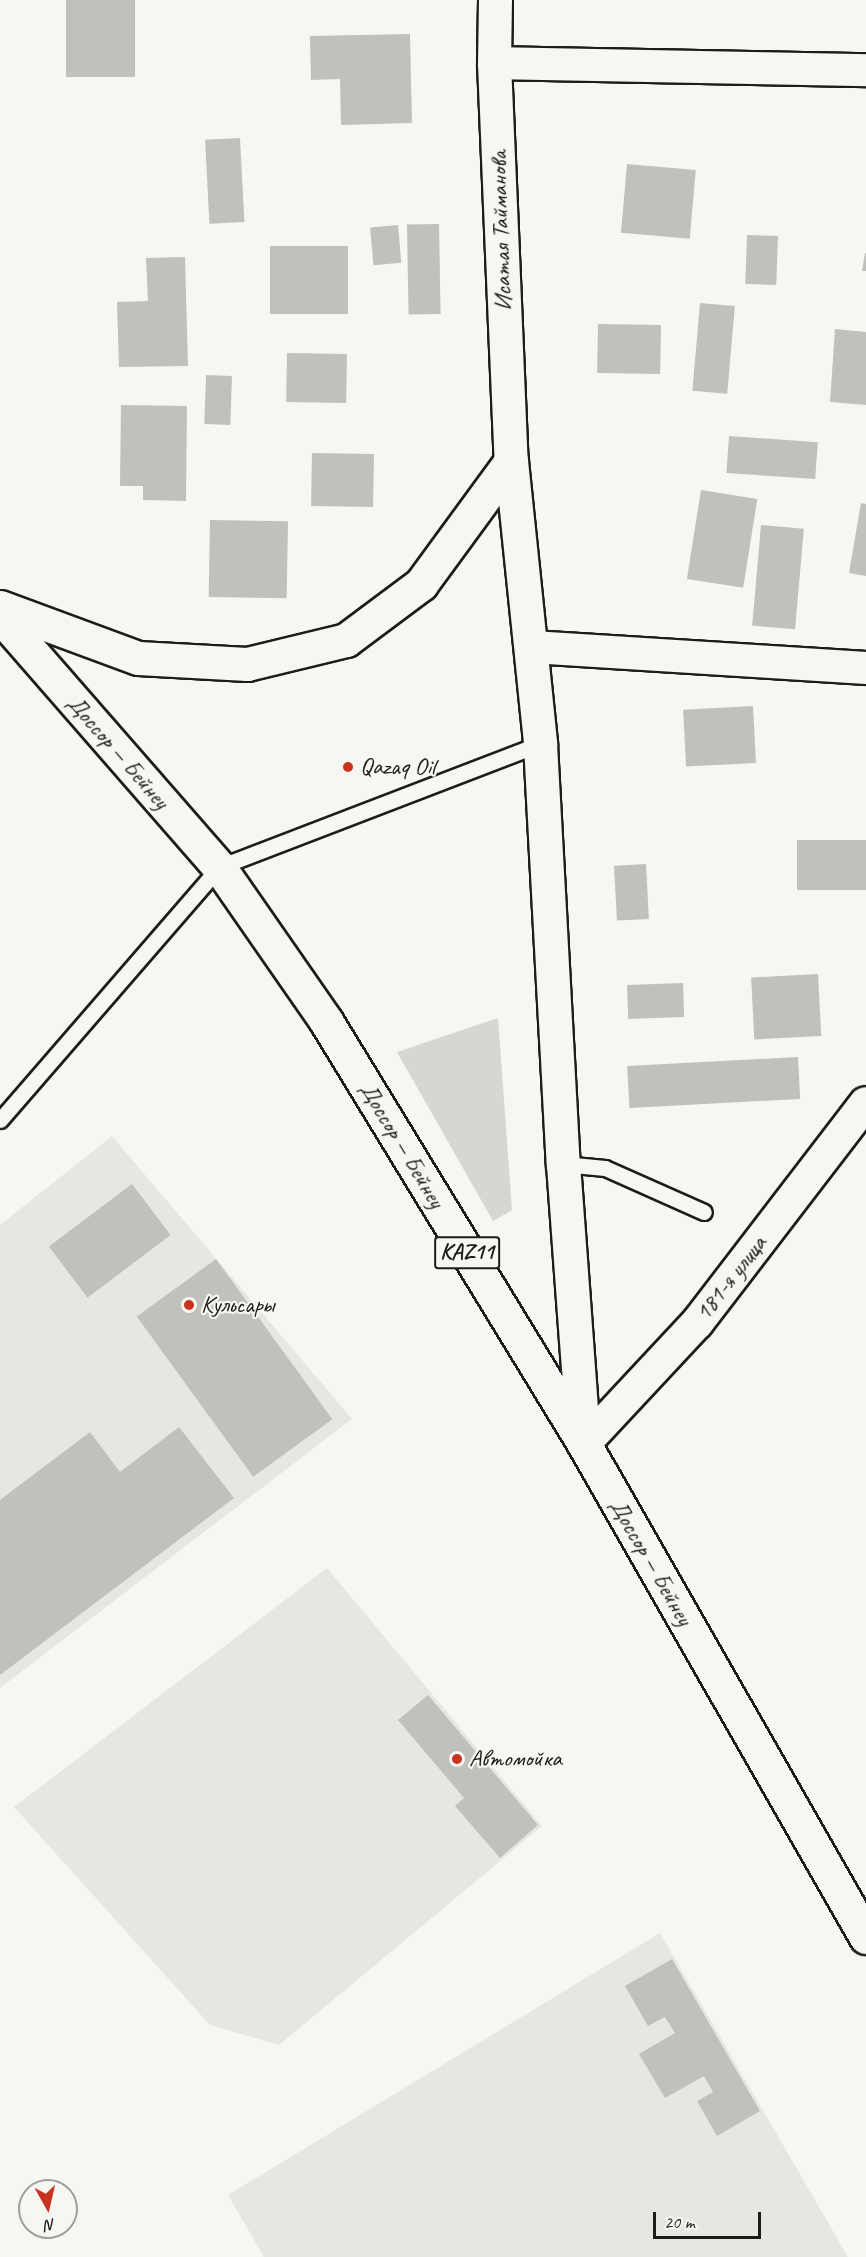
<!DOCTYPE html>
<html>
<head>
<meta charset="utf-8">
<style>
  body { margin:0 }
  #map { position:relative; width:866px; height:2257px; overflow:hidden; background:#f6f6f2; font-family:Caveat,sans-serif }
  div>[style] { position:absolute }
  .built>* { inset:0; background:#e6e6e2 }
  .green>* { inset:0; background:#d6d6d2 }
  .building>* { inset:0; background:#c0c0bd; transform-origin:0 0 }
  .roads { filter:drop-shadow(2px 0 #1c1c1c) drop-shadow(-2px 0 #1c1c1c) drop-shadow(0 2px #1c1c1c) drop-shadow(0 -2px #1c1c1c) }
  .lane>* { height:15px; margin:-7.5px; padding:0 7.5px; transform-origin:7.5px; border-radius:7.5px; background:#f6f6f2 }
  .street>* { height:32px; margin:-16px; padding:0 16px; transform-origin:16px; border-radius:16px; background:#f6f6f2 }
  .secondary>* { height:33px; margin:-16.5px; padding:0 16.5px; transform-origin:16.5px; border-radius:16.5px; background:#f6f6f2 }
  .highway>* { height:33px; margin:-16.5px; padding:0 16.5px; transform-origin:16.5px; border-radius:16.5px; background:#f6f6f2 }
  .dots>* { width:16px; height:16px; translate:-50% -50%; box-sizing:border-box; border:3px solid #f6f6f2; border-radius:50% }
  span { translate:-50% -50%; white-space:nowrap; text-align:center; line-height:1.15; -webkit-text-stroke:4.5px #f6f6f2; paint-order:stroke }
  .shield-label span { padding:2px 4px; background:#f6f6f2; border:2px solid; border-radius:4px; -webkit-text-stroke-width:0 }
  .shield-label { font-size:22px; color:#1c1c1c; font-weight:700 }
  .street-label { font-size:24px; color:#1c1c1c }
  .poi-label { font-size:24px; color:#1c1c1c }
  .left { translate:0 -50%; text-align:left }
  .north { position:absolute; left:18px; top:2179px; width:60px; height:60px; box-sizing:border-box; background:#f6f6f2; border:2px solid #9f9f9c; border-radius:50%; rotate:172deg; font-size:16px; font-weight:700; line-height:24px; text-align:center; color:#1c1c1c }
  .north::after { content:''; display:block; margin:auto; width:21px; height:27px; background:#c8321e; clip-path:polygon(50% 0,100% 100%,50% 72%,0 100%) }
  .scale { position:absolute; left:653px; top:2212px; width:108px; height:27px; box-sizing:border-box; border:3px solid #1c1c1c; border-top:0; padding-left:8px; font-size:18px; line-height:21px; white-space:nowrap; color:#1c1c1c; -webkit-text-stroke:4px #f6f6f2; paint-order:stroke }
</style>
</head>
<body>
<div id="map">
  <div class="built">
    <div style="clip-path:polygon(112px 1136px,352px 1419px,0 1688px,0 1225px)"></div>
    <div style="clip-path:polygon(327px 1568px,542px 1826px,279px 2045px,210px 2025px,14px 1807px)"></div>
    <div style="clip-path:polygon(660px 1933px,848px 2257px,264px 2257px,228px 2195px)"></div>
  </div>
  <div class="green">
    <div style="clip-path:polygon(498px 1018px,512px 1210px,493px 1221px,397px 1052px)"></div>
  </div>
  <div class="building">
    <div style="left:66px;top:0;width:69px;height:77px"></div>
    <div style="clip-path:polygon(410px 34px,412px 123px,341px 125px,340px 79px,311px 80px,310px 36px)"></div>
    <div style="left:240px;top:138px;width:84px;height:35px;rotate:87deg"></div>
    <div style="left:627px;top:164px;width:69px;height:69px;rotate:5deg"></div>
    <div style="left:439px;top:224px;width:90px;height:32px;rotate:89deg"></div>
    <div style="left:398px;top:225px;width:38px;height:28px;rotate:85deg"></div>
    <div style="left:747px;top:235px;width:31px;height:49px;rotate:2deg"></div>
    <div style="left:270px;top:246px;width:78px;height:68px"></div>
    <div style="clip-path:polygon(865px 253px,866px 253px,866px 271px,862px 271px)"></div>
    <div style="clip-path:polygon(185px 257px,188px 366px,119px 367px,117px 302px,148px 301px,146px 258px)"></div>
    <div style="left:700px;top:303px;width:35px;height:88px;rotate:5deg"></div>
    <div style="left:598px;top:324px;width:63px;height:49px;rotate:1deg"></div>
    <div style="clip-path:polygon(835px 329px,866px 332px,866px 405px,830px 402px)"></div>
    <div style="left:287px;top:353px;width:60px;height:49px;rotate:1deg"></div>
    <div style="left:206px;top:375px;width:26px;height:49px;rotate:2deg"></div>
    <div style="clip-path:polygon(121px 405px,187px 406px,186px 501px,143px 500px,143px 486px,120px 486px)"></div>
    <div style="left:729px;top:436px;width:89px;height:37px;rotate:4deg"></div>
    <div style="left:312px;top:453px;width:62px;height:53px;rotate:1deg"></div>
    <div style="left:701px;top:490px;width:57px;height:90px;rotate:9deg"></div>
    <div style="clip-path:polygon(861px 503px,866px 504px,866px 576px,849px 573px)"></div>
    <div style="left:210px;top:520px;width:78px;height:77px;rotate:1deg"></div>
    <div style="left:761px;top:525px;width:43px;height:101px;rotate:5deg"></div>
    <div style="left:753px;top:706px;width:57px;height:70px;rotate:87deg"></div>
    <div style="left:866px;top:840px;width:50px;height:69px;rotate:90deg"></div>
    <div style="left:646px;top:864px;width:55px;height:32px;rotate:87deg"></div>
    <div style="left:818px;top:974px;width:62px;height:67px;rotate:87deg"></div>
    <div style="left:683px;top:983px;width:34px;height:56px;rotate:88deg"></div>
    <div style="left:798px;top:1057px;width:42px;height:171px;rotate:87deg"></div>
    <div style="left:132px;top:1184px;width:64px;height:104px;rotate:53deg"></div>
    <div style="left:216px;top:1259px;width:198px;height:98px;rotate:54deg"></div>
    <div style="clip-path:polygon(179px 1427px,234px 1498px,0 1675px,0 1500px,90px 1432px,120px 1472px)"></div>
    <div style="clip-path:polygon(428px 1695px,538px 1825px,500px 1858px,455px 1806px,464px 1798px,398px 1720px)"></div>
    <div style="clip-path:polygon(672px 1959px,760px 2111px,717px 2136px,697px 2101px,713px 2092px,704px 2076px,665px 2098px,639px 2054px,675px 2033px,665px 2017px,648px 2026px,625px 1986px)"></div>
  </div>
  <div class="roads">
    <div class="lane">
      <div style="left:0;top:1120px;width:335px;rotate:-49.1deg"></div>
      <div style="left:219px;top:867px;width:344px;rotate:-21deg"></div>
      <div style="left:563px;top:1164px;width:42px;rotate:5.4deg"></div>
      <div style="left:605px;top:1168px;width:108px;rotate:24deg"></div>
    </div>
    <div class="street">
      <div style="left:494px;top:63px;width:372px;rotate:1.1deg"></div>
      <div style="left:532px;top:647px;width:335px;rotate:3.6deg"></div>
      <div style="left:584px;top:1444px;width:166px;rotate:-47deg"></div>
      <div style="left:697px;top:1323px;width:277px;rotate:-52.5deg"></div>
    </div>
    <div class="secondary">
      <div style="left:495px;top:0;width:63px;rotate:90.9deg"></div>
      <div style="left:494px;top:63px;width:398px;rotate:87.6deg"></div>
    </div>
    <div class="highway">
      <div style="left:511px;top:461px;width:284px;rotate:84.1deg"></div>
      <div style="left:540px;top:744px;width:421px;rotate:86.9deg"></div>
      <div style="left:563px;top:1164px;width:276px;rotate:85.8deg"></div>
      <div style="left:0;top:607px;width:147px;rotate:20.3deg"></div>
      <div style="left:138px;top:658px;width:109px;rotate:3.2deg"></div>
      <div style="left:247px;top:664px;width:102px;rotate:-13.6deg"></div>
      <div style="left:346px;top:640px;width:94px;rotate:-36.7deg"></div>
      <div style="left:421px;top:584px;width:152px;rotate:-53.8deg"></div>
      <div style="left:0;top:616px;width:333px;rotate:48.9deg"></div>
      <div style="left:219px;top:867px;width:188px;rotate:55.2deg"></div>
      <div style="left:326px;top:1021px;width:495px;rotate:58.6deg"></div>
      <div style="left:584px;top:1444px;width:568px;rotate:60.23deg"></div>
    </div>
  </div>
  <div class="dots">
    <div style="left:348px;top:767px;background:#c8321e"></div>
    <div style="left:189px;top:1305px;background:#c8321e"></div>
    <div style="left:457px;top:1759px;background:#c8321e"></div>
  </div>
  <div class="shield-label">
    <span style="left:467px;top:1253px">KAZ11</span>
  </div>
  <div class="street-label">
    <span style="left:501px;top:231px;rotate:-92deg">Исатая Тайманова</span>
    <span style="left:118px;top:752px;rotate:49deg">Доссор — Бейнеу</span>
    <span style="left:402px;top:1145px;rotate:59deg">Доссор — Бейнеу</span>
    <span style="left:731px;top:1278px;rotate:-52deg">181-я улица</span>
    <span style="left:651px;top:1562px;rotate:60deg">Доссор — Бейнеу</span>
  </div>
  <div class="poi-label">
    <span class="left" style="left:360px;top:767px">Qazaq Oil</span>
    <span class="left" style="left:201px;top:1305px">Кульсары</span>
    <span class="left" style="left:469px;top:1759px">Автомойка</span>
  </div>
  <div class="north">N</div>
  <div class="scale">20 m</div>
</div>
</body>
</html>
